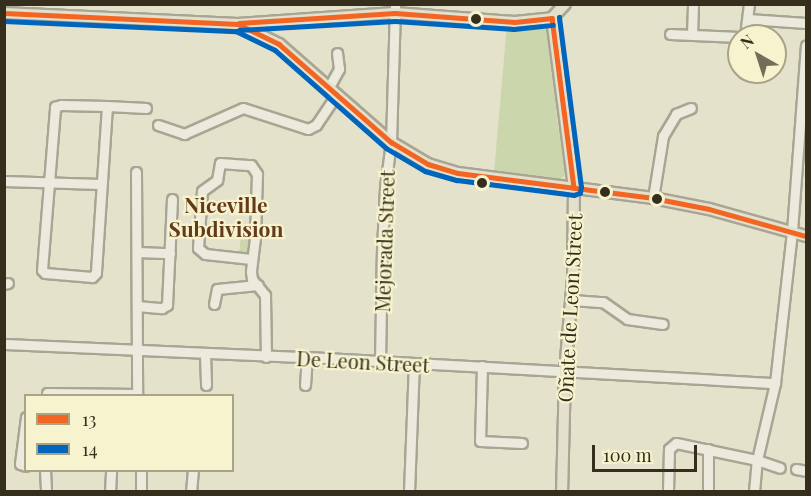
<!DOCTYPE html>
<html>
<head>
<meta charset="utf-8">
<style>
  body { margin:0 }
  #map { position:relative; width:811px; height:496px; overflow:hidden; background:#e4e2ca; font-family:"Playfair Display",serif }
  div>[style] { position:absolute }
  .green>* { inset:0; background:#ccd6ac; transform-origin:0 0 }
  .roads { filter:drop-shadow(2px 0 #a8a594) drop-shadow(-2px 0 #a8a594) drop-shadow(0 2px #a8a594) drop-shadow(0 -2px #a8a594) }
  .minor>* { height:9px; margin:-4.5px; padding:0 4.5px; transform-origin:4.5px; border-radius:4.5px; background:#ebeadc }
  .major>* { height:10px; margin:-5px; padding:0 5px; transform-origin:5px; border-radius:5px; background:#e3e1cd }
  .bus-1>* { height:4.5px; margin:-2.25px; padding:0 2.25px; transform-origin:2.25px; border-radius:2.25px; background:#f26522 }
  .bus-2>* { height:4.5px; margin:-2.25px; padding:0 2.25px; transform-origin:2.25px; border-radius:2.25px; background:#0065bd }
  .dots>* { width:16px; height:16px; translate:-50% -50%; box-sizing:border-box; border:3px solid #f6f3ce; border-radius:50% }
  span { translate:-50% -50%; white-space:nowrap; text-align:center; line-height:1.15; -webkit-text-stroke:4.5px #f6f3ce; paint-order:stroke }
  .street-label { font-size:20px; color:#362e1c }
  .neighbourhood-label { font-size:21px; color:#643a1a; font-weight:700 }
  .frame { position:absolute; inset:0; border:6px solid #362e1c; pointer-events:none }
  .legend { position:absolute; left:24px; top:394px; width:210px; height:78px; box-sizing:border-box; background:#f6f3ce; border:2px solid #a9a487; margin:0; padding:8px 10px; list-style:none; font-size:18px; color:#362e1c }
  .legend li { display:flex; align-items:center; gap:12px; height:30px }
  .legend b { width:30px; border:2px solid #a9a487 }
  .north { position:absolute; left:727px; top:24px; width:60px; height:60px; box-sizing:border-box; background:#f6f3ce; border:2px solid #a9a487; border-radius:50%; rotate:321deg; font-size:16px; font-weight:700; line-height:24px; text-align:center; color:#362e1c }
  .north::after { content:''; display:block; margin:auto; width:21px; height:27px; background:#736d59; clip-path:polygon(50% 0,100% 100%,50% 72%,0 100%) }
  .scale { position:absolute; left:592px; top:445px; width:105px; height:27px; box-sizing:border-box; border:3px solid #362e1c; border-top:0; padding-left:8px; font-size:18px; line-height:21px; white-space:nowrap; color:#362e1c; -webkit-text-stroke:4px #f6f3ce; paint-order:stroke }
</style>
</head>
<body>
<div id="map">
  <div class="green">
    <div style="clip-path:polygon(507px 25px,549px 27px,557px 119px,566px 174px,559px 181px,494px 172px)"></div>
    <div style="left:241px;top:233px;width:11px;height:21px;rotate:5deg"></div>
  </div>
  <div class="roads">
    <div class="minor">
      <div style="left:748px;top:19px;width:58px;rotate:3.9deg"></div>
      <div style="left:670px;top:34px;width:69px;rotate:2.5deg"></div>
      <div style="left:692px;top:34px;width:30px;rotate:-88deg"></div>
      <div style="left:745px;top:36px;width:32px;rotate:-83deg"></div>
      <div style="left:744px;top:73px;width:1px;rotate:-90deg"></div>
      <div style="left:329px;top:87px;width:21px;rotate:-61deg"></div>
      <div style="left:339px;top:69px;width:16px;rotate:-97deg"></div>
      <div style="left:107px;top:106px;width:167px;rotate:93.8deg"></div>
      <div style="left:96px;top:273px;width:6px;rotate:135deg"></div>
      <div style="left:92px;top:277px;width:47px;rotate:-175.1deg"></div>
      <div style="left:45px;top:273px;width:4px;rotate:-135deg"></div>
      <div style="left:42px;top:270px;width:164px;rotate:-85.4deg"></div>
      <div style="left:55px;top:107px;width:6px;rotate:-18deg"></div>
      <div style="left:61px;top:105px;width:46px;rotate:1.2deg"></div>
      <div style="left:107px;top:106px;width:39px;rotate:3deg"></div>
      <div style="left:158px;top:125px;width:28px;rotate:19deg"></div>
      <div style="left:184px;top:134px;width:64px;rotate:-23.8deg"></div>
      <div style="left:243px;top:108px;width:68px;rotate:17.9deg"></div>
      <div style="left:308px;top:129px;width:9px;rotate:-27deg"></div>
      <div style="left:316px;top:125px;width:37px;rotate:-56deg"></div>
      <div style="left:136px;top:172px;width:224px;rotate:89.7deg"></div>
      <div style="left:4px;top:181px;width:96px;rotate:1.8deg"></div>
      <div style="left:653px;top:198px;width:63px;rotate:-80.8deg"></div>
      <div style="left:663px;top:136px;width:26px;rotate:-59deg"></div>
      <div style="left:676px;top:114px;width:16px;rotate:-22deg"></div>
      <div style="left:137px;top:252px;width:33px;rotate:2deg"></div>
      <div style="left:251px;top:259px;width:46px;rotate:-173.8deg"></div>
      <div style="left:205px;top:254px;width:9px;rotate:-139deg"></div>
      <div style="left:198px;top:248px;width:57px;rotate:-86deg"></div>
      <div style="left:202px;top:191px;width:19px;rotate:-36deg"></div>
      <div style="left:217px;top:180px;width:17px;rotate:-80deg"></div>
      <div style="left:220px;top:163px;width:31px;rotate:4deg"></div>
      <div style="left:251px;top:165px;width:11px;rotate:56deg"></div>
      <div style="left:257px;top:174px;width:64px;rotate:91.8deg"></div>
      <div style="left:255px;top:238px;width:34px;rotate:97deg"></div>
      <div style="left:251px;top:272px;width:7px;rotate:82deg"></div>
      <div style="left:252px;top:279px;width:21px;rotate:51deg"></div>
      <div style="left:265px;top:295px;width:62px;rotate:89.1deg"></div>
      <div style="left:4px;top:284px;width:4px;rotate:-14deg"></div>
      <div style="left:572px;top:300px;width:31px;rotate:4deg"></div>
      <div style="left:603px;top:302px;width:29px;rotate:35deg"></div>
      <div style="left:627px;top:319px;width:36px;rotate:8deg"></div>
      <div style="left:214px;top:304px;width:15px;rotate:-79deg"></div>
      <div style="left:217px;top:289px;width:41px;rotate:-5.6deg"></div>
      <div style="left:137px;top:306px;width:25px;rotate:5deg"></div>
      <div style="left:162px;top:308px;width:6px;rotate:-31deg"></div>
      <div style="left:167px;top:305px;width:106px;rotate:-87.3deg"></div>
      <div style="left:4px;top:344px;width:303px;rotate:2.5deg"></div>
      <div style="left:307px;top:357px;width:469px;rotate:3.2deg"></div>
      <div style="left:205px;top:354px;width:31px;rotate:88deg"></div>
      <div style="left:380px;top:362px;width:113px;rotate:-89deg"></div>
      <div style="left:382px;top:249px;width:62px;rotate:-87.2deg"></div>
      <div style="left:385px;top:187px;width:45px;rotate:-82.4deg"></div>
      <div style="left:391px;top:142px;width:138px;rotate:-88.3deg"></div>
      <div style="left:482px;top:366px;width:75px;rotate:91.5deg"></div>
      <div style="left:480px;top:441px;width:42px;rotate:2.7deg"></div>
      <div style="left:305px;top:385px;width:28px;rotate:-86deg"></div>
      <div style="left:47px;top:393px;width:90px;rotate:0.6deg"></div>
      <div style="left:26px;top:417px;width:47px;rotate:97.3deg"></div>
      <div style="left:20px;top:464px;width:6px;rotate:18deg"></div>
      <div style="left:796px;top:469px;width:10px;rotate:11deg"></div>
      <div style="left:45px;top:470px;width:22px;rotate:87deg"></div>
      <div style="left:110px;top:492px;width:22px;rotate:-87deg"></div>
      <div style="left:141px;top:492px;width:22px;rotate:-90deg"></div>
      <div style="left:191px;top:492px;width:22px;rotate:-85deg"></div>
      <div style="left:409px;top:492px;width:129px;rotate:-87.8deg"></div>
      <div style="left:668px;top:492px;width:43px;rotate:-88.7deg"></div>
      <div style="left:669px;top:449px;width:9px;rotate:-41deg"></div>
      <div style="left:676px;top:443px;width:83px;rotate:11.9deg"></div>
      <div style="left:757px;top:460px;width:24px;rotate:19deg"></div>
      <div style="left:708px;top:492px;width:43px;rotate:-90deg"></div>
      <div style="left:754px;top:492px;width:32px;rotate:-85deg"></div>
      <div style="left:757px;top:460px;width:79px;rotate:-76.8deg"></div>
      <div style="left:775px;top:383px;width:153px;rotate:-83.6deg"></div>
      <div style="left:792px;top:231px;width:186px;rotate:-85.7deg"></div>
    </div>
    <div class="major">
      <div style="left:4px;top:13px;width:234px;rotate:2.7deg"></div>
      <div style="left:238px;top:24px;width:157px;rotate:-4deg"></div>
      <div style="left:395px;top:13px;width:120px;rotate:4.3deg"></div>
      <div style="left:515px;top:22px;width:37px;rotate:-6deg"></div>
      <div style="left:552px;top:18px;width:171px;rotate:82.6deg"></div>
      <div style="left:574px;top:188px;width:90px;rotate:90.6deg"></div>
      <div style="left:573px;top:278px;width:94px;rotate:94.9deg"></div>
      <div style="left:565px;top:372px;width:120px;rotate:91.4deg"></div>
      <div style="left:552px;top:18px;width:19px;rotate:-47deg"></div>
      <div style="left:238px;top:24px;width:46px;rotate:26deg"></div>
      <div style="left:279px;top:44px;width:149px;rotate:41.2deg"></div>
      <div style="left:391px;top:142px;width:43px;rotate:30.7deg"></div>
      <div style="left:428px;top:164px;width:31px;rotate:17deg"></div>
      <div style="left:458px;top:173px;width:197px;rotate:7.3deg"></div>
      <div style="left:653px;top:198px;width:57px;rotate:11.1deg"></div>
      <div style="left:709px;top:209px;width:101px;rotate:15.6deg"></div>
    </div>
  </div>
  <div class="bus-1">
    <div style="left:4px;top:13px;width:234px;rotate:2.7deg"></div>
    <div style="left:238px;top:24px;width:46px;rotate:26deg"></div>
    <div style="left:279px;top:44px;width:149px;rotate:41.2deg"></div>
    <div style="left:391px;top:142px;width:43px;rotate:30.7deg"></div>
    <div style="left:428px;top:164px;width:31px;rotate:17deg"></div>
    <div style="left:458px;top:173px;width:197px;rotate:7.3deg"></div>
    <div style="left:653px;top:198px;width:57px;rotate:11.1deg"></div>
    <div style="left:709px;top:209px;width:101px;rotate:15.6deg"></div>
    <div style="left:239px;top:23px;width:156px;rotate:-3.7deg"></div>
    <div style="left:395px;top:13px;width:120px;rotate:4.3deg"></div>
    <div style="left:515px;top:22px;width:37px;rotate:-6deg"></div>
    <div style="left:552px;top:18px;width:171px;rotate:82.6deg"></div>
  </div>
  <div class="bus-2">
    <div style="left:4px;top:21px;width:232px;rotate:2.5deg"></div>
    <div style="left:236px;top:31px;width:43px;rotate:26deg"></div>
    <div style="left:275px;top:50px;width:148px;rotate:41.4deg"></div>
    <div style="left:386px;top:148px;width:45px;rotate:30.5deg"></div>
    <div style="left:425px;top:171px;width:33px;rotate:16deg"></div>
    <div style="left:457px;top:180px;width:118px;rotate:7.3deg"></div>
    <div style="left:574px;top:195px;width:6px;rotate:-18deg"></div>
    <div style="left:580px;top:193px;width:6px;rotate:-81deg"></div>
    <div style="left:581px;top:187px;width:171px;rotate:-97.4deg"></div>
    <div style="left:239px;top:30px;width:156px;rotate:-3.3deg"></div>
    <div style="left:395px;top:21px;width:119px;rotate:3.8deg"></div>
    <div style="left:514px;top:29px;width:39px;rotate:-6deg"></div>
  </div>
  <div class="dots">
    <div style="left:476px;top:19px;background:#362e1c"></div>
    <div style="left:482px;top:183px;background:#362e1c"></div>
    <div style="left:605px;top:192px;background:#362e1c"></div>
    <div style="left:657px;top:199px;background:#362e1c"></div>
  </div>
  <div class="street-label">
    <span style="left:384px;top:241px;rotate:-88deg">Mejorada Street</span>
    <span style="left:569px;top:308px;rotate:-87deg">Oñate de Leon Street</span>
    <span style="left:363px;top:361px;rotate:3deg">De Leon Street</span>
  </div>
  <div class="neighbourhood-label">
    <span style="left:226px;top:216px">Niceville<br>Subdivision</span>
  </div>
  <div class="frame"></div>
  <ul class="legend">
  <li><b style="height:8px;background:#f26522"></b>13</li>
  <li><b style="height:8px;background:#0065bd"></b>14</li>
  </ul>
  <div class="north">N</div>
  <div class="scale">100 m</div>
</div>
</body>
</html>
